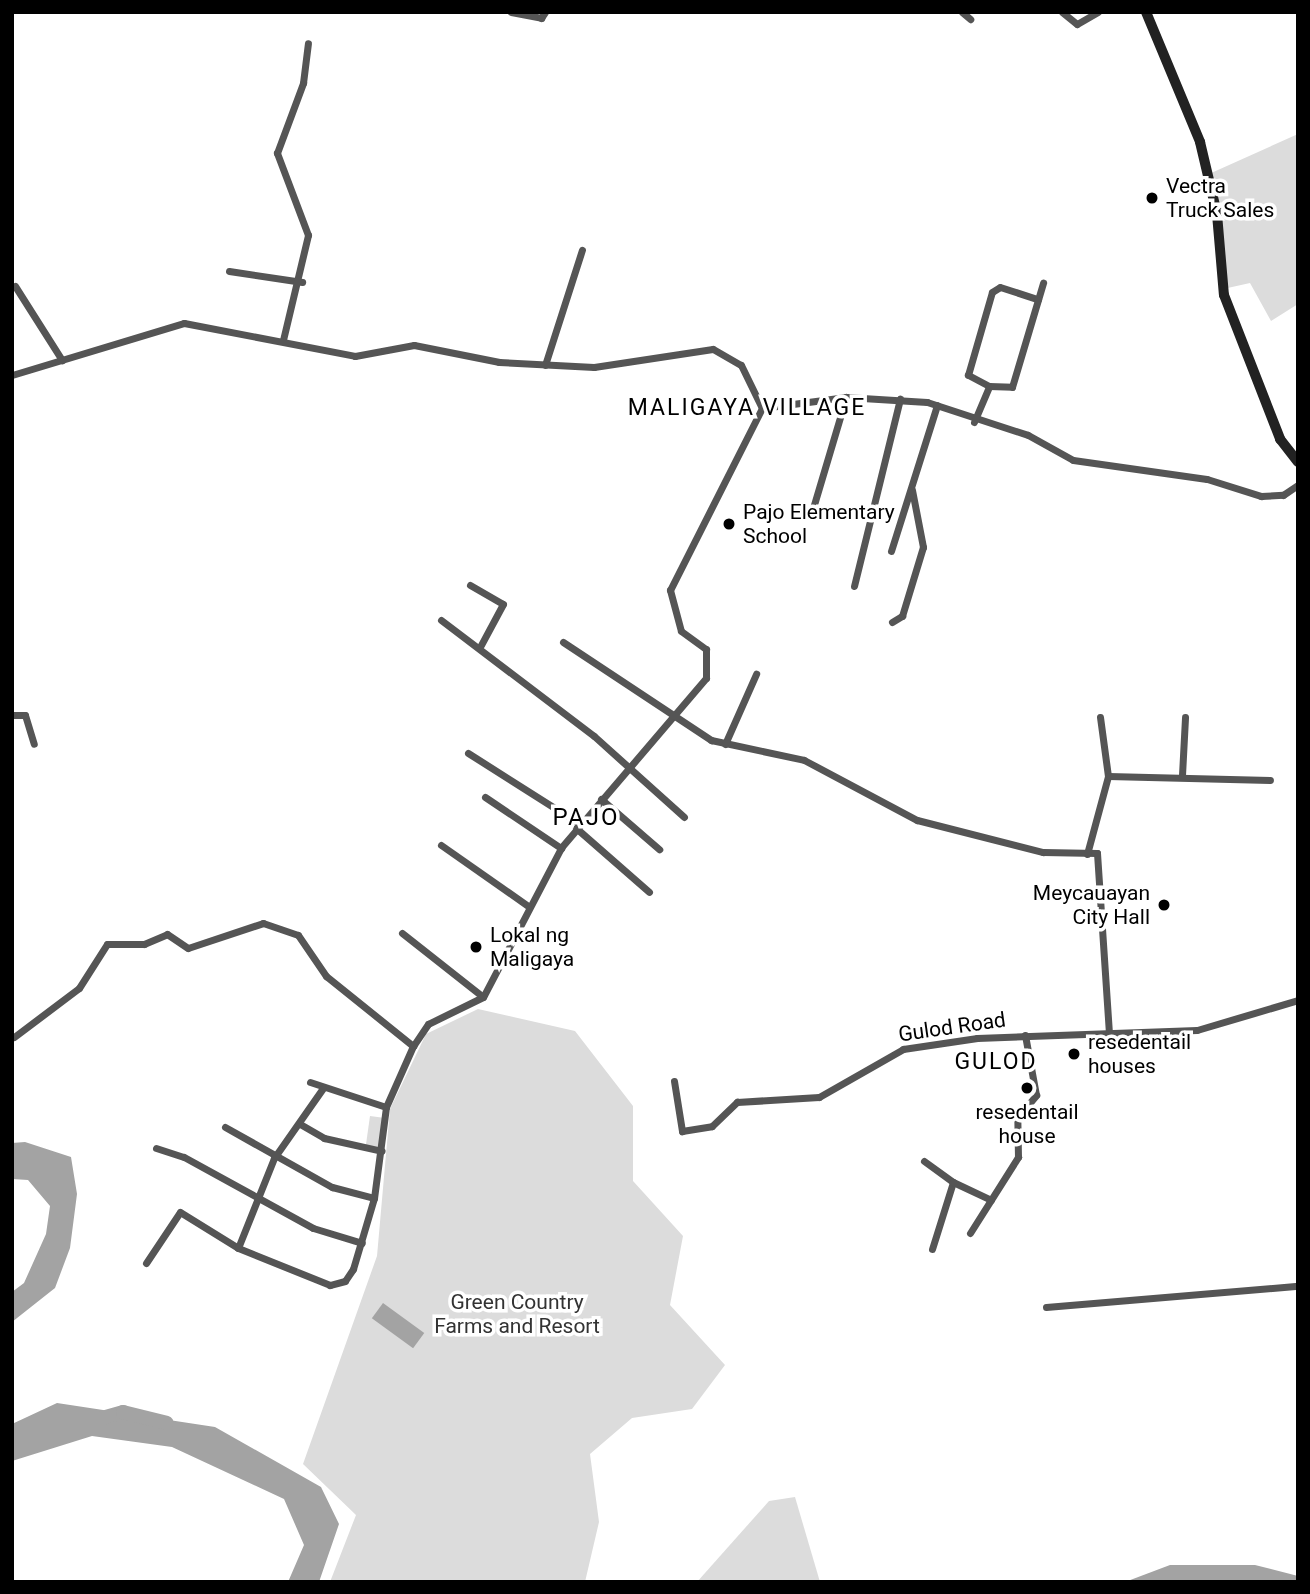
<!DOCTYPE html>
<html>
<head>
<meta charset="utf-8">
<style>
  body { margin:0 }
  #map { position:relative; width:1310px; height:1594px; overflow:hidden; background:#fff; font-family:Roboto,sans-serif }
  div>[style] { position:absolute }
  .green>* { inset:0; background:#dcdcdc; transform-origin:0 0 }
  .water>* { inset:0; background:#a3a3a3; transform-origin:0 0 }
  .river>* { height:14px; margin:-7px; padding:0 7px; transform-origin:7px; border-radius:7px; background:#a3a3a3 }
  .minor>* { height:7px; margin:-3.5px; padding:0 3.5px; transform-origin:3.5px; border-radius:3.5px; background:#555 }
  .secondary>* { height:10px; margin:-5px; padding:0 5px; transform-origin:5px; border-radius:5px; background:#222 }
  .dots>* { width:19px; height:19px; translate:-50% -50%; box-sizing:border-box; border:4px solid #fff; border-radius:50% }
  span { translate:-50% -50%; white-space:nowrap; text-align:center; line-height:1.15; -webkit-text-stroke:7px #fff; paint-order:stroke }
  .poi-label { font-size:21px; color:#000 }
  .left { translate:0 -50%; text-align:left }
  .right { translate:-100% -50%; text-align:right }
  .street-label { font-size:21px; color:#000 }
  .park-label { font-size:21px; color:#333 }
  .neighbourhood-label { font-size:23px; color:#000; letter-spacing:2px }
  .quarter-label { font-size:24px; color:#000; letter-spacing:2px }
  .frame { position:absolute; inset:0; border:14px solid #000; pointer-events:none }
</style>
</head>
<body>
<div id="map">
  <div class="green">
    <div style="clip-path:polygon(1298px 134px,1298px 304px,1271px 321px,1250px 283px,1223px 289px,1209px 174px)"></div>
    <div style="clip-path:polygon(478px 1009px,575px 1031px,633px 1106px,633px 1181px,683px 1236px,670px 1305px,725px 1365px,692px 1409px,632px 1418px,590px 1454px,599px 1522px,585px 1582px,330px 1582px,356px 1515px,303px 1464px,377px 1256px,390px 1109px,426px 1034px)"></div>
    <div style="left:370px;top:1116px;width:15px;height:31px;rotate:8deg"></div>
    <div style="clip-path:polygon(795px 1497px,820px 1582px,697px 1582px,769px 1501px)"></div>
  </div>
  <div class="water">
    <div style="clip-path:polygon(25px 1142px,71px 1157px,77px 1194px,70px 1248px,55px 1288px,12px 1322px,12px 1292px,24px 1283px,46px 1234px,50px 1206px,28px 1180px,12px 1179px,12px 1143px)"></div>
    <div style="left:383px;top:1303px;width:51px;height:19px;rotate:36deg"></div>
    <div style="clip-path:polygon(57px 1403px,215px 1427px,321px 1487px,339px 1524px,319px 1582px,288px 1582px,304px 1545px,284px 1499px,172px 1447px,92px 1436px,12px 1461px,12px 1424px)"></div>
    <div style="clip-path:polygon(1170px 1565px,1255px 1565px,1298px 1576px,1298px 1582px,1125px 1582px)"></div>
  </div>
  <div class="river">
    <div style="left:102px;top:1418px;width:22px;rotate:-16deg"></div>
    <div style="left:123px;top:1412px;width:45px;rotate:14deg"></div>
  </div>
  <div class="minor">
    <div style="left:511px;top:12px;width:31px;rotate:11deg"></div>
    <div style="left:541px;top:18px;width:7px;rotate:-56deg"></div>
    <div style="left:962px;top:12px;width:11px;rotate:41deg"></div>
    <div style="left:1062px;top:12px;width:19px;rotate:39deg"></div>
    <div style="left:1077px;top:24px;width:24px;rotate:-30deg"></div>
    <div style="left:229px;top:271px;width:74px;rotate:8.6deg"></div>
    <div style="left:15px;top:286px;width:88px;rotate:57.6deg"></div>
    <div style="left:283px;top:340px;width:108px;rotate:-76.6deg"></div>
    <div style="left:308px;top:235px;width:88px;rotate:-110.7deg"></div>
    <div style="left:277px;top:153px;width:75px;rotate:-69.6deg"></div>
    <div style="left:303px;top:83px;width:40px;rotate:-82.9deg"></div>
    <div style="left:545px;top:365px;width:121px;rotate:-72.2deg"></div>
    <div style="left:12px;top:375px;width:180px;rotate:-16.8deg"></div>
    <div style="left:184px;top:323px;width:174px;rotate:10.9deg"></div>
    <div style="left:355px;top:356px;width:60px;rotate:-10.6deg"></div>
    <div style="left:414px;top:345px;width:87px;rotate:11.3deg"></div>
    <div style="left:499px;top:362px;width:95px;rotate:3deg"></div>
    <div style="left:594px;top:367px;width:120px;rotate:-8.6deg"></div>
    <div style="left:713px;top:349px;width:32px;rotate:30deg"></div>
    <div style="left:741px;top:365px;width:48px;rotate:64deg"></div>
    <div style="left:762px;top:408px;width:204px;rotate:116.8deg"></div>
    <div style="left:670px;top:590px;width:42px;rotate:75deg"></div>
    <div style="left:681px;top:631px;width:31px;rotate:36deg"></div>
    <div style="left:706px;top:649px;width:29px;rotate:90deg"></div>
    <div style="left:706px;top:678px;width:223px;rotate:130.5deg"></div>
    <div style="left:561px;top:848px;width:168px;rotate:117.6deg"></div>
    <div style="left:483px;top:997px;width:61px;rotate:153.9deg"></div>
    <div style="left:428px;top:1024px;width:27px;rotate:124deg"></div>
    <div style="left:413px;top:1046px;width:67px;rotate:113.9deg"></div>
    <div style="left:386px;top:1107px;width:92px;rotate:97.5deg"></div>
    <div style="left:374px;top:1198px;width:74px;rotate:106.5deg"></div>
    <div style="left:353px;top:1269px;width:14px;rotate:124deg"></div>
    <div style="left:345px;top:1281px;width:16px;rotate:165deg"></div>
    <div style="left:330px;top:1285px;width:99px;rotate:-158.1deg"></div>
    <div style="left:989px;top:386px;width:24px;rotate:-152deg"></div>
    <div style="left:968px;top:375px;width:86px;rotate:-73.9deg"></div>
    <div style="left:992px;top:292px;width:9px;rotate:-32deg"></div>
    <div style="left:1000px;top:287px;width:40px;rotate:18deg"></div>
    <div style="left:762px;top:408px;width:85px;rotate:-7.5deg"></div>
    <div style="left:846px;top:397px;width:81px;rotate:3.5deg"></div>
    <div style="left:927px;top:402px;width:106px;rotate:18.1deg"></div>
    <div style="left:1028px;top:435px;width:51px;rotate:29.1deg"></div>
    <div style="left:1073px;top:460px;width:135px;rotate:8.1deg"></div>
    <div style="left:1207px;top:479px;width:57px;rotate:17.5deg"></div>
    <div style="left:1261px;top:496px;width:22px;rotate:-3deg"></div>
    <div style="left:1283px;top:495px;width:18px;rotate:-34deg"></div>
    <div style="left:974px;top:422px;width:39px;rotate:-67deg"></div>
    <div style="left:989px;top:386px;width:23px;rotate:2deg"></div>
    <div style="left:1012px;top:387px;width:109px;rotate:-73.4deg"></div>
    <div style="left:813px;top:508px;width:116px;rotate:-73.4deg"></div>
    <div style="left:891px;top:551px;width:153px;rotate:-72.5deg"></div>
    <div style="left:470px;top:585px;width:38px;rotate:30deg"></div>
    <div style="left:503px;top:604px;width:47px;rotate:118.2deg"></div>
    <div style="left:854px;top:586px;width:193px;rotate:-76.2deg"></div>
    <div style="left:441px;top:620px;width:192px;rotate:37.2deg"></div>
    <div style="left:594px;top:736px;width:121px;rotate:42deg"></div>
    <div style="left:892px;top:622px;width:12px;rotate:-31deg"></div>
    <div style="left:902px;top:616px;width:72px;rotate:-73.1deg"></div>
    <div style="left:923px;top:547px;width:58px;rotate:-100.9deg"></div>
    <div style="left:563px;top:642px;width:178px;rotate:33.5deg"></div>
    <div style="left:711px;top:740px;width:95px;rotate:12.1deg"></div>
    <div style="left:804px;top:760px;width:128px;rotate:28deg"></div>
    <div style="left:917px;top:820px;width:130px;rotate:14.3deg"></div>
    <div style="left:1043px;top:852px;width:54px;rotate:1.1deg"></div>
    <div style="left:1097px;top:853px;width:180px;rotate:86.2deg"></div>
    <div style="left:12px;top:715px;width:13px"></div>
    <div style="left:25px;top:715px;width:30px;rotate:73deg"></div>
    <div style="left:1100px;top:717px;width:60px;rotate:82.3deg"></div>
    <div style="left:725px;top:744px;width:77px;rotate:-66.1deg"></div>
    <div style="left:468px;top:753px;width:133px;rotate:32.4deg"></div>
    <div style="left:1182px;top:775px;width:58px;rotate:-87deg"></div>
    <div style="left:485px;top:797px;width:92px;rotate:33.9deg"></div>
    <div style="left:601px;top:799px;width:77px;rotate:40.8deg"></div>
    <div style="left:576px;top:828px;width:97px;rotate:41.2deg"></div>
    <div style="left:441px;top:845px;width:106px;rotate:35deg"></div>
    <div style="left:1087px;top:854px;width:81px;rotate:-74.9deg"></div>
    <div style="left:1108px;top:776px;width:162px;rotate:1.4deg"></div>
    <div style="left:402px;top:933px;width:103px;rotate:38.3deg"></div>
    <div style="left:14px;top:1037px;width:81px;rotate:-37deg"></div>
    <div style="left:79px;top:988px;width:52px;rotate:-57.5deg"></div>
    <div style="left:107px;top:944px;width:37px"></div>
    <div style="left:144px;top:944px;width:25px;rotate:-23deg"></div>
    <div style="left:167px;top:934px;width:25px;rotate:34deg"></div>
    <div style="left:188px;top:948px;width:79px;rotate:-18.4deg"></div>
    <div style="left:263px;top:923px;width:37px;rotate:19deg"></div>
    <div style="left:298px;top:935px;width:50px;rotate:55.7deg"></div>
    <div style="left:326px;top:976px;width:112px;rotate:38.8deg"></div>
    <div style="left:674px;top:1081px;width:51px;rotate:80.9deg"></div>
    <div style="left:682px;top:1131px;width:30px;rotate:-9deg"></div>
    <div style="left:712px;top:1126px;width:35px;rotate:-44deg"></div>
    <div style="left:737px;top:1102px;width:82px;rotate:-3.5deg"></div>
    <div style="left:819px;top:1097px;width:97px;rotate:-29.7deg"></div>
    <div style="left:903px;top:1049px;width:75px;rotate:-8.5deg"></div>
    <div style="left:977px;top:1038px;width:220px;rotate:-2.1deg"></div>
    <div style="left:1197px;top:1030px;width:105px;rotate:-16.5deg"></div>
    <div style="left:310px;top:1082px;width:80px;rotate:18.2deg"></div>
    <div style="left:300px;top:1124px;width:28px;rotate:30deg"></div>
    <div style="left:324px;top:1138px;width:59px;rotate:12.6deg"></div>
    <div style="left:225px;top:1127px;width:123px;rotate:29.3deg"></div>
    <div style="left:332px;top:1187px;width:43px;rotate:14.7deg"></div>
    <div style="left:156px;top:1148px;width:29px;rotate:18deg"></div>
    <div style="left:184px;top:1157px;width:147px;rotate:28.8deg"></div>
    <div style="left:313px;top:1228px;width:51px;rotate:17deg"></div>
    <div style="left:924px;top:1161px;width:36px;rotate:36deg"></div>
    <div style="left:970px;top:1233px;width:90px;rotate:-57.7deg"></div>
    <div style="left:1018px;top:1157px;width:39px;rotate:-91deg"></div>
    <div style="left:1017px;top:1118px;width:30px;rotate:-50deg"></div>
    <div style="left:1036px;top:1095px;width:61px;rotate:-100.4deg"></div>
    <div style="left:932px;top:1249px;width:70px;rotate:-72.6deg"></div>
    <div style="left:953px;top:1182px;width:42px;rotate:25.3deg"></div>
    <div style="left:146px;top:1263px;width:61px;rotate:-56.3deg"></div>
    <div style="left:180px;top:1212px;width:68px;rotate:31.8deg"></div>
    <div style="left:238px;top:1248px;width:97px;rotate:-68.2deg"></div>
    <div style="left:274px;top:1158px;width:85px;rotate:-55deg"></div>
    <div style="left:1046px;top:1307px;width:253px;rotate:-4.8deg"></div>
  </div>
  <div class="secondary">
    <div style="left:1146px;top:12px;width:141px;rotate:67.4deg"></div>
    <div style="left:1200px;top:142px;width:74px;rotate:76.7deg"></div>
    <div style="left:1217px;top:214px;width:81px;rotate:85.1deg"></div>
    <div style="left:1224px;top:295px;width:155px;rotate:68.7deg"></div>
    <div style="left:1280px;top:439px;width:29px;rotate:52deg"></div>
  </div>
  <div class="dots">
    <div style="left:1152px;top:198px;background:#000"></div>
    <div style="left:729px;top:524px;background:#000"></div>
    <div style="left:1164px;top:905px;background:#000"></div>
    <div style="left:476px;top:947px;background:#000"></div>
    <div style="left:1074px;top:1054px;background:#000"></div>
    <div style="left:1027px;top:1088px;background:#000"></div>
  </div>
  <div class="poi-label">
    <span class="left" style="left:1166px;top:198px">Vectra<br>Truck Sales</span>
    <span class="left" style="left:743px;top:524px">Pajo Elementary<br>School</span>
    <span class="right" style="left:1150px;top:905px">Meycauayan<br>City Hall</span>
    <span class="left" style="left:490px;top:947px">Lokal ng<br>Maligaya</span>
    <span class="left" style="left:1088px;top:1054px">resedentail<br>houses</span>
    <span style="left:1027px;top:1124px">resedentail<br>house</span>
  </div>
  <div class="street-label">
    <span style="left:952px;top:1027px;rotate:-8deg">Gulod Road</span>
  </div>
  <div class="park-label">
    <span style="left:517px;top:1314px">Green Country<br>Farms and Resort</span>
  </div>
  <div class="neighbourhood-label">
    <span style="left:747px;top:408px">MALIGAYA VILLAGE</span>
    <span style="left:996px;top:1062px">GULOD</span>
  </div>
  <div class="quarter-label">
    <span style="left:586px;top:818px">PAJO</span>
  </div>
  <div class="frame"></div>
</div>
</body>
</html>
